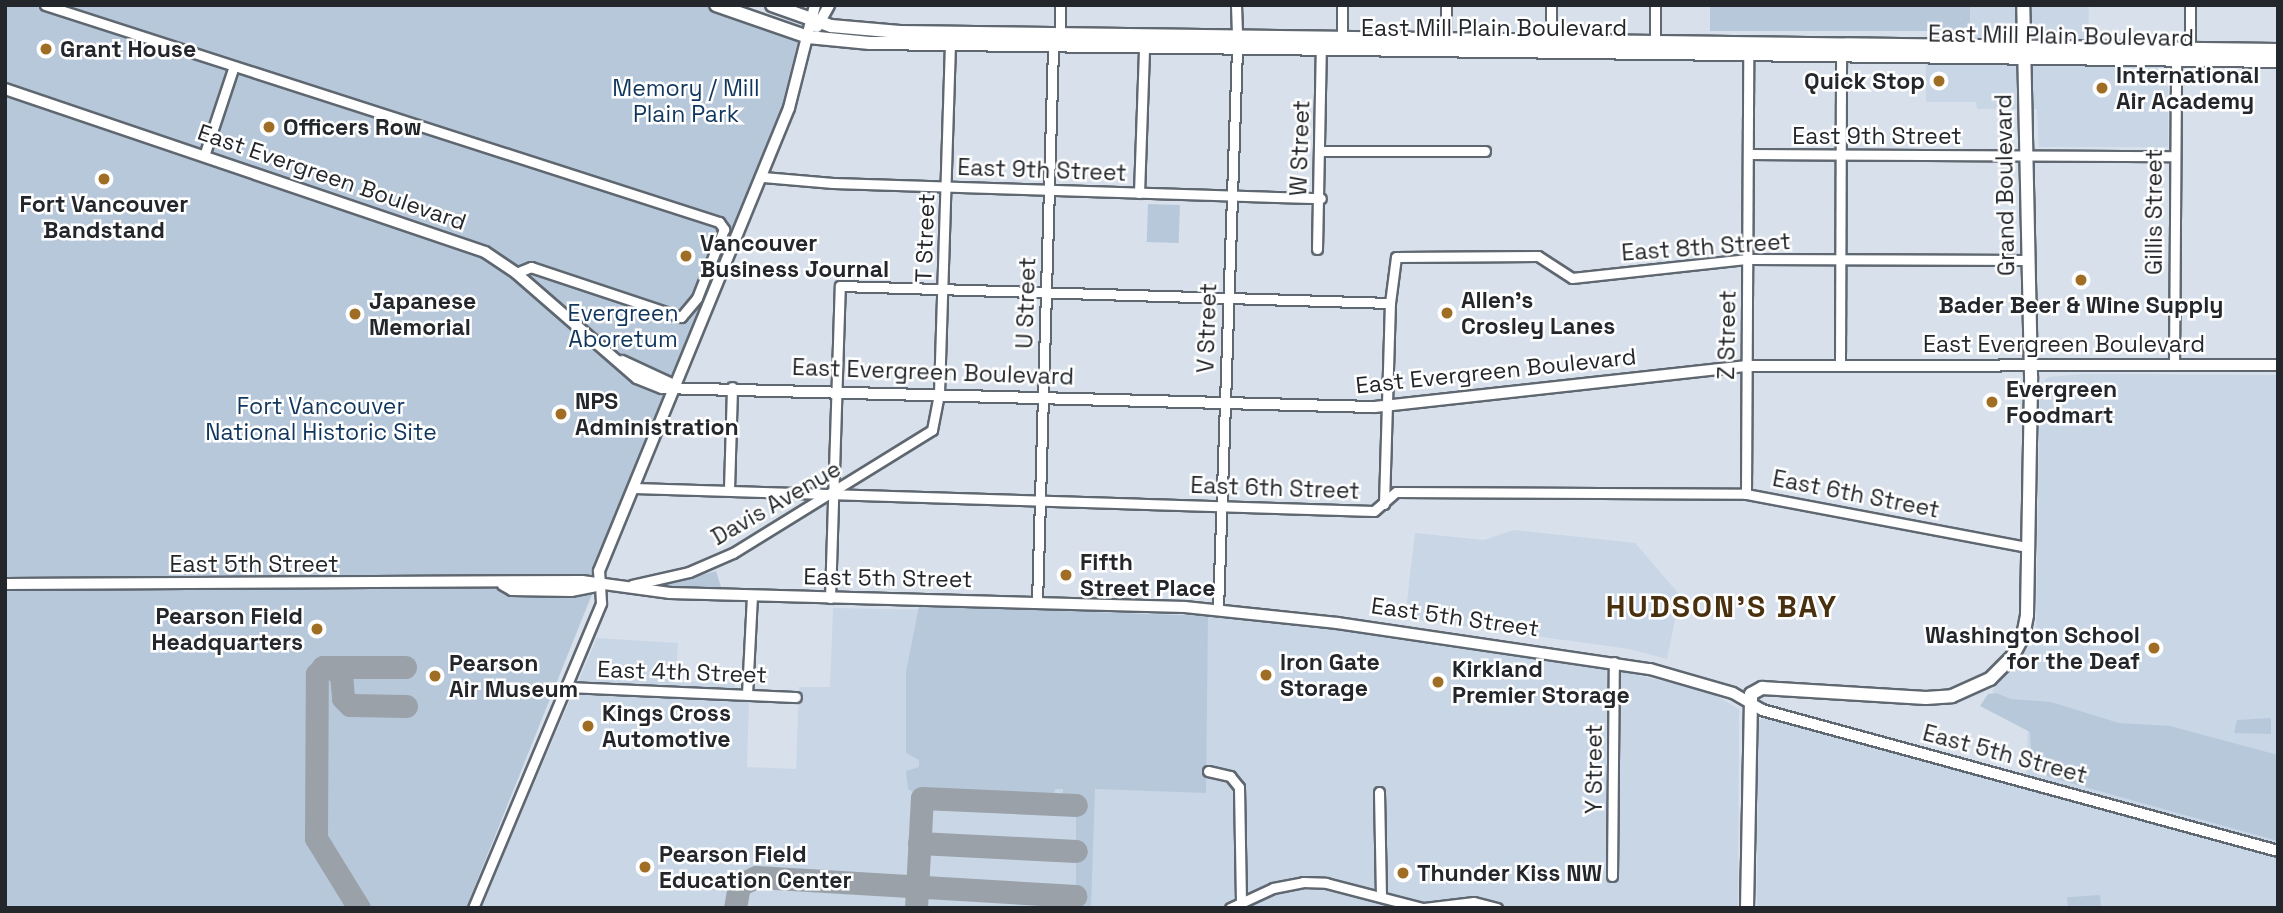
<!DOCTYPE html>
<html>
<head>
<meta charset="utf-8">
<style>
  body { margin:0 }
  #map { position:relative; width:2283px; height:913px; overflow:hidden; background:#d8e1eb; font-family:"Space Grotesk",sans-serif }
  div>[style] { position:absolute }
  .built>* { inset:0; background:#c9d6e6 }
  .green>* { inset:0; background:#b8c8db; transform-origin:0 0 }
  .taxiway>* { height:23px; margin:-11.5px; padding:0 11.5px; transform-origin:11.5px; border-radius:11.5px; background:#9aa1a9 }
  .roads { filter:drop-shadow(2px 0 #5f6770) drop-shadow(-2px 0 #5f6770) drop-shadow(0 2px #5f6770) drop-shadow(0 -2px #5f6770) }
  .minor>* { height:9px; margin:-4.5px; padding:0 4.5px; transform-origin:4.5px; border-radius:4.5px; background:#fff }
  .tertiary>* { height:10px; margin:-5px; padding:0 5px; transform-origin:5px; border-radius:5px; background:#fff }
  .secondary>* { height:12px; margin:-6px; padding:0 6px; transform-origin:6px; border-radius:6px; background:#fff }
  .dots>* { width:19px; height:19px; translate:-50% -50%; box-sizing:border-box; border:4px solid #fff; border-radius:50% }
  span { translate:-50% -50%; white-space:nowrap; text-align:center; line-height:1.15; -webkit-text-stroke:5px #fff; paint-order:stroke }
  .street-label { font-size:23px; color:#23262a }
  .poi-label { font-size:23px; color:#23262a; font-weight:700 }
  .left { translate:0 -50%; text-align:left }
  .right { translate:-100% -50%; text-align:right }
  .park-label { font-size:23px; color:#10365e }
  .district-label { font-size:30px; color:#49300e; font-weight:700; letter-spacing:2px }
  .frame { position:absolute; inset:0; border:7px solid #23262a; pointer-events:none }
</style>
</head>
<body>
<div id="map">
  <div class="built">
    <div style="clip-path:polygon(1970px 5px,2089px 5px,2088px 37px,2138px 39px,2138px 63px,2168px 63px,2168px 147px,2039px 147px,2037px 109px,1977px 109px,1976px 102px,1926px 102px,1926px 35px,1970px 35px)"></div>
    <div style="clip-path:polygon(2083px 374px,2278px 375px,2278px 908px,1757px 908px,1758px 722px,1764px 717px,2026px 790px,2028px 721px,1992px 691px,2036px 639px,2040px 385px,2048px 377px)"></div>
    <div style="clip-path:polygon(1514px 530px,1635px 543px,1680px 595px,1667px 659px,1629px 649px,1405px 618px,1415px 533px,1484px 540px)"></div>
    <div style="clip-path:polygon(833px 608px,1247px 616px,1576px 661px,1710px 692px,1739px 709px,1738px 908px,465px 908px,494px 843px,508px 844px,597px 638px,678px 643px,676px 681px,735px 683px,735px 700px,749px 700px,747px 767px,796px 769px,799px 687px,830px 687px)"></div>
  </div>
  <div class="green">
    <div style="clip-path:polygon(5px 5px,716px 5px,800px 39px,805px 52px,799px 79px,466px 908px,5px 908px)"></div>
    <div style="left:1710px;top:5px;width:260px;height:26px"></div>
    <div style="left:1148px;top:204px;width:32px;height:38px;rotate:2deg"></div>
    <div style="clip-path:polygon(716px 571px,722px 590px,665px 587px,665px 585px)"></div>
    <div style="clip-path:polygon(919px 606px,1208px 616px,1206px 793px,1095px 789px,1091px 908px,1072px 908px,1076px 906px,1076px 802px,1063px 800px,1063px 789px,1055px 789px,1054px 800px,916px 794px,908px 789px,906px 771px,919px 767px,919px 760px,906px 753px,906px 672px)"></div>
    <div style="clip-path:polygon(1996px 693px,2011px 699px,2051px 702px,2119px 723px,2170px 726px,2278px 755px,2278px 841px,2049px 777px,2032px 764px,2030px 732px,1980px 706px,1988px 694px)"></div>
    <div style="clip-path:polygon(2271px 718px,2271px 734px,2234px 733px,2237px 720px)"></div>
    <div style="left:2100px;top:895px;width:13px;height:33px;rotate:86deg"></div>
  </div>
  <div class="taxiway">
    <div style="left:330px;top:667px;width:13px;rotate:32deg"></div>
    <div style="left:341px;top:674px;width:24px;rotate:85deg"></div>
    <div style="left:343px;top:698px;width:10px;rotate:45deg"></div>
    <div style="left:350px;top:705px;width:56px;rotate:1deg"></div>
    <div style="left:919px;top:843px;width:157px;rotate:2.9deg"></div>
    <div style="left:359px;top:908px;width:82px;rotate:-121.6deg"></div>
    <div style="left:316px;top:838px;width:164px;rotate:-89.7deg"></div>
    <div style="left:317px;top:674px;width:9px;rotate:-49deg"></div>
    <div style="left:323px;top:667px;width:82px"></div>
    <div style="left:735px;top:908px;width:23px;rotate:-80deg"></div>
    <div style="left:739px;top:885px;width:19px;rotate:-25deg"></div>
    <div style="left:756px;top:877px;width:320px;rotate:3.4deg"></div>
    <div style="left:916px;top:908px;width:110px;rotate:-86.9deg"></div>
    <div style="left:922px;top:798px;width:154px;rotate:2.6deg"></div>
  </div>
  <div class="roads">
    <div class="minor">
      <div style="left:45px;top:5px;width:708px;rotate:17.85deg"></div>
      <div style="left:719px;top:222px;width:9px;rotate:54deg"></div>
      <div style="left:724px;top:229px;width:74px;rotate:111.4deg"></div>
      <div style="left:697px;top:298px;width:25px;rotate:130deg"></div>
      <div style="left:681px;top:317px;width:158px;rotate:-161.6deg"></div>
      <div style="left:531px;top:267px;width:16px;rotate:158deg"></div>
      <div style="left:1060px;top:5px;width:31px;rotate:90deg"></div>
      <div style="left:1236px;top:5px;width:32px;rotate:88deg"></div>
      <div style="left:1446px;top:5px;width:33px;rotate:90deg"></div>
      <div style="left:1551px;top:5px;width:34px;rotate:90deg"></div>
      <div style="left:1655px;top:5px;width:34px;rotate:90deg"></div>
      <div style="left:2190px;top:5px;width:44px;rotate:90deg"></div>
      <div style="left:1342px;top:38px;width:33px;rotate:-90deg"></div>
      <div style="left:1321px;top:151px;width:164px"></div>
      <div style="left:1749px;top:154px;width:424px;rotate:0.3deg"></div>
      <div style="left:204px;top:156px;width:92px;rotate:-71.6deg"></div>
      <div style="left:763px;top:177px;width:70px;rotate:4.9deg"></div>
      <div style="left:833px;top:183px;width:488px;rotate:1.8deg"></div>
      <div style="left:1139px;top:193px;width:146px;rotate:-88deg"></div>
      <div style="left:1317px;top:249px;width:201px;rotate:-88.9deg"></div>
      <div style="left:1840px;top:364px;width:311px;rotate:-89.8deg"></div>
      <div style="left:2174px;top:365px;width:306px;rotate:-89.6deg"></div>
      <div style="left:634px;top:488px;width:740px;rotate:1.78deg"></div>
      <div style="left:1374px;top:511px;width:29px;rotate:-41deg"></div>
      <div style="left:1396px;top:492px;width:350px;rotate:0.3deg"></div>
      <div style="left:1746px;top:494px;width:286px;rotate:10.7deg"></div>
      <div style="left:729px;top:489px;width:102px;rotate:-88.3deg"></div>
      <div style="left:1746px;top:494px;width:443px;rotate:-89.7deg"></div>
      <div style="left:1384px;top:504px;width:201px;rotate:-88.3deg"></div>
      <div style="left:1390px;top:303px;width:46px;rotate:-82.6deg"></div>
      <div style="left:1396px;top:257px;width:142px;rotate:-0.4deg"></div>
      <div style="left:1538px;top:256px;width:40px;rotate:32.9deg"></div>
      <div style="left:1572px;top:278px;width:177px;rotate:-6.2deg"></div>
      <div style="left:1748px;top:259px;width:280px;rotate:0.2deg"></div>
      <div style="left:632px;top:585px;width:58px;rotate:-12.8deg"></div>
      <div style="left:689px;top:572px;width:48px;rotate:-23.4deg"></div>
      <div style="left:733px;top:553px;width:234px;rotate:-31.7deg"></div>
      <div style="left:932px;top:430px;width:38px;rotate:-79deg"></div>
      <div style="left:939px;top:393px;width:348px;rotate:-88.2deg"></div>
      <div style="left:830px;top:598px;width:312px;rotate:-88.2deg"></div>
      <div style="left:840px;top:286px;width:550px;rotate:1.77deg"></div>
      <div style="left:1037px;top:603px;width:556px;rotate:-88.35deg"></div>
      <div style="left:1218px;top:609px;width:561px;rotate:-88.06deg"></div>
      <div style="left:566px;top:687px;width:230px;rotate:2.5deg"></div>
      <div style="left:747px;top:694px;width:98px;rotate:-87.1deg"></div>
      <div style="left:1208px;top:771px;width:23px;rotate:13deg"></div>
      <div style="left:1230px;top:776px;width:14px;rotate:51deg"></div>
      <div style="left:1239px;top:787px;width:115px;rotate:89deg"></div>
      <div style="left:1379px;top:792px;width:103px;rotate:88.9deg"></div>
      <div style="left:1612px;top:876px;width:214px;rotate:-89.5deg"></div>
      <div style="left:473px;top:908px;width:331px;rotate:-67.2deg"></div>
      <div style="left:601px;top:603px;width:18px;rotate:-93deg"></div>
      <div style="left:1230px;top:908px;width:47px;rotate:-24.9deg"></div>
      <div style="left:1273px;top:888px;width:31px;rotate:-11deg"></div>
      <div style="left:1303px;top:882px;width:23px;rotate:2deg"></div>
      <div style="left:1326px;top:883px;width:100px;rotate:14.5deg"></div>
      <div style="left:1424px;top:908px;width:50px;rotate:-6.8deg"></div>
      <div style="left:1474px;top:902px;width:24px;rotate:15deg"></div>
    </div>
    <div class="tertiary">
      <div style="left:817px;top:27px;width:25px;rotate:-61deg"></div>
      <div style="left:5px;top:89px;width:507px;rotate:18.76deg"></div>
      <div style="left:485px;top:252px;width:37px;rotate:34deg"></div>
      <div style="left:516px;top:273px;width:160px;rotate:41deg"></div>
      <div style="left:637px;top:378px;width:27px;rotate:22deg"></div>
      <div style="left:662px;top:388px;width:713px;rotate:1.53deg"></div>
      <div style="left:1375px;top:407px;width:372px;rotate:-6.3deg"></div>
      <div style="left:1745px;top:366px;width:533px;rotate:-0.11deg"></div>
      <div style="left:622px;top:361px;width:60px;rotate:24.8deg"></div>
      <div style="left:5px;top:584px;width:577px;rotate:-0.3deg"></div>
      <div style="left:582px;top:581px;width:89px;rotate:7.8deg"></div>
      <div style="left:670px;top:593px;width:515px;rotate:1.56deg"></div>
      <div style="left:1185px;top:607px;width:153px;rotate:6deg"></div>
      <div style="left:1337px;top:623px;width:316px;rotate:8.4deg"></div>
      <div style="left:1650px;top:669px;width:86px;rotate:16.1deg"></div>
      <div style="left:1733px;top:693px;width:34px;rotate:30deg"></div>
      <div style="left:1762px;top:710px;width:535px;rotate:15.28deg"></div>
      <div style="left:503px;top:585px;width:10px;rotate:29deg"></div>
      <div style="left:512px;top:590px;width:59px;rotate:1deg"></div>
      <div style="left:571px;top:591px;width:26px;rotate:-11deg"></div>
      <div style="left:600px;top:585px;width:14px;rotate:-94deg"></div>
      <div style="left:599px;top:571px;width:500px;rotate:-67.69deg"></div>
      <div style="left:789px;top:108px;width:106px;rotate:-75.8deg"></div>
    </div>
    <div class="secondary">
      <div style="left:716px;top:5px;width:97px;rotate:19.2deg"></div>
      <div style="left:808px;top:37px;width:62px;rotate:5.5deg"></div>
      <div style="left:870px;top:43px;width:1408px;rotate:0.73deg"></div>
      <div style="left:772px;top:5px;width:63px;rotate:19.6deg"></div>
      <div style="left:831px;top:26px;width:69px;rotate:5deg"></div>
      <div style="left:900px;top:32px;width:1378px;rotate:0.75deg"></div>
      <div style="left:1747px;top:908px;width:214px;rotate:-88.9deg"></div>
      <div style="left:1751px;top:694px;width:13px;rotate:-29deg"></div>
      <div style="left:1762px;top:688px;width:164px;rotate:3.5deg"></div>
      <div style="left:1926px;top:698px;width:26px;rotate:-4deg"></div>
      <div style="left:1952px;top:696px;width:42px;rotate:-24.1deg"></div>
      <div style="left:1990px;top:679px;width:31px;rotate:-45deg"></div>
      <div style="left:2012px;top:657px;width:24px;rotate:-62deg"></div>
      <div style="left:2023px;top:636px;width:21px;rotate:-79deg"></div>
      <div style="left:2027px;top:615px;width:239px;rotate:-89deg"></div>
      <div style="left:2031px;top:376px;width:371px;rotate:-91.2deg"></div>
    </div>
  </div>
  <div class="dots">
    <div style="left:46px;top:49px;background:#9f6d23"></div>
    <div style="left:1939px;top:81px;background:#9f6d23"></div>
    <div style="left:2102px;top:88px;background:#9f6d23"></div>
    <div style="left:269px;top:127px;background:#9f6d23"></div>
    <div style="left:104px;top:179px;background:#9f6d23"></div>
    <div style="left:686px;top:256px;background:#9f6d23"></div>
    <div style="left:2081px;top:280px;background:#9f6d23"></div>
    <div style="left:1447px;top:313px;background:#9f6d23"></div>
    <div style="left:355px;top:314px;background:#9f6d23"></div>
    <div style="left:1992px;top:402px;background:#9f6d23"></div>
    <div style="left:561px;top:414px;background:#9f6d23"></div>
    <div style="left:1066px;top:575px;background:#9f6d23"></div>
    <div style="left:317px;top:629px;background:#9f6d23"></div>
    <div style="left:2154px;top:648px;background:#9f6d23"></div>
    <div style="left:1266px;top:675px;background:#9f6d23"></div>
    <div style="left:435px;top:676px;background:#9f6d23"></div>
    <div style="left:1438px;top:682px;background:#9f6d23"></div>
    <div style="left:588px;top:726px;background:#9f6d23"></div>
    <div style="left:645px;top:867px;background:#9f6d23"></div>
    <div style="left:1403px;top:873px;background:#9f6d23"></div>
  </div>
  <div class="street-label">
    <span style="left:1494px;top:28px">East Mill Plain Boulevard</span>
    <span style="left:2061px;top:36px;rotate:1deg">East Mill Plain Boulevard</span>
    <span style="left:1877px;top:136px">East 9th Street</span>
    <span style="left:1300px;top:148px;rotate:-88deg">W Street</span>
    <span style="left:1042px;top:170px;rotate:2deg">East 9th Street</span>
    <span style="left:332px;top:177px;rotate:19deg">East Evergreen Boulevard</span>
    <span style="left:2005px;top:185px;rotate:-91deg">Grand Boulevard</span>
    <span style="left:2154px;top:212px;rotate:-90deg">Gillis Street</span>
    <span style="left:925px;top:238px;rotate:-88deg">T Street</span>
    <span style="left:1706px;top:247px;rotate:-4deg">East 8th Street</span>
    <span style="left:1026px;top:303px;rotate:-88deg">U Street</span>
    <span style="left:1207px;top:328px;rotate:-88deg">V Street</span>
    <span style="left:1727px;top:335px;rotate:-89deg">Z Street</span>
    <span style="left:2064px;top:344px">East Evergreen Boulevard</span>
    <span style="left:1496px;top:371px;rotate:-6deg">East Evergreen Boulevard</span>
    <span style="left:933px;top:372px;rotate:2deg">East Evergreen Boulevard</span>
    <span style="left:1275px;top:488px;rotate:2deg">East 6th Street</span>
    <span style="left:1856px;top:494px;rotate:11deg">East 6th Street</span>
    <span style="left:776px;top:503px;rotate:-30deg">Davis Avenue</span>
    <span style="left:254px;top:564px">East 5th Street</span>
    <span style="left:888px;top:578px;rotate:1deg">East 5th Street</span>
    <span style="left:1455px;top:617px;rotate:8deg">East 5th Street</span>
    <span style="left:682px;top:672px;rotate:2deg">East 4th Street</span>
    <span style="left:2005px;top:754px;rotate:15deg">East 5th Street</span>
    <span style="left:1594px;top:769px;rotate:-90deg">Y Street</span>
  </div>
  <div class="poi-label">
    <span class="left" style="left:60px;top:49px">Grant House</span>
    <span class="left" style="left:2116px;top:88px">International<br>Air Academy</span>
    <span class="right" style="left:1925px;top:81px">Quick Stop</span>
    <span class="left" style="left:283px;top:127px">Officers Row</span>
    <span style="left:104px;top:217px">Fort Vancouver<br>Bandstand</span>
    <span class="left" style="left:700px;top:256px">Vancouver<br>Business Journal</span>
    <span class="left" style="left:1461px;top:313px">Allen's<br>Crosley Lanes</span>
    <span class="left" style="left:369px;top:314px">Japanese<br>Memorial</span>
    <span style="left:2081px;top:305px">Bader Beer &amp; Wine Supply</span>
    <span class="left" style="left:2006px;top:402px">Evergreen<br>Foodmart</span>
    <span class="left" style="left:575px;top:414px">NPS<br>Administration</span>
    <span class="left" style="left:1080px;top:575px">Fifth<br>Street Place</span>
    <span class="right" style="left:303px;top:629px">Pearson Field<br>Headquarters</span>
    <span class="right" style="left:2140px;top:648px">Washington School<br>for the Deaf</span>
    <span class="left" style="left:1280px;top:675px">Iron Gate<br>Storage</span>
    <span class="left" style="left:449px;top:676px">Pearson<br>Air Museum</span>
    <span class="left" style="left:1452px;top:682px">Kirkland<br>Premier Storage</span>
    <span class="left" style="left:602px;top:726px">Kings Cross<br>Automotive</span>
    <span class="left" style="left:659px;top:867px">Pearson Field<br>Education Center</span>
    <span class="left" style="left:1417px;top:873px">Thunder Kiss NW</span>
  </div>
  <div class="park-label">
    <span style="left:686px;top:101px">Memory / Mill<br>Plain Park</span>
    <span style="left:623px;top:326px">Evergreen<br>Aboretum</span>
    <span style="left:321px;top:419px">Fort Vancouver<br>National Historic Site</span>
  </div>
  <div class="district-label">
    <span style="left:1722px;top:607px">HUDSON'S BAY</span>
  </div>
  <div class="frame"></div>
</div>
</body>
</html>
